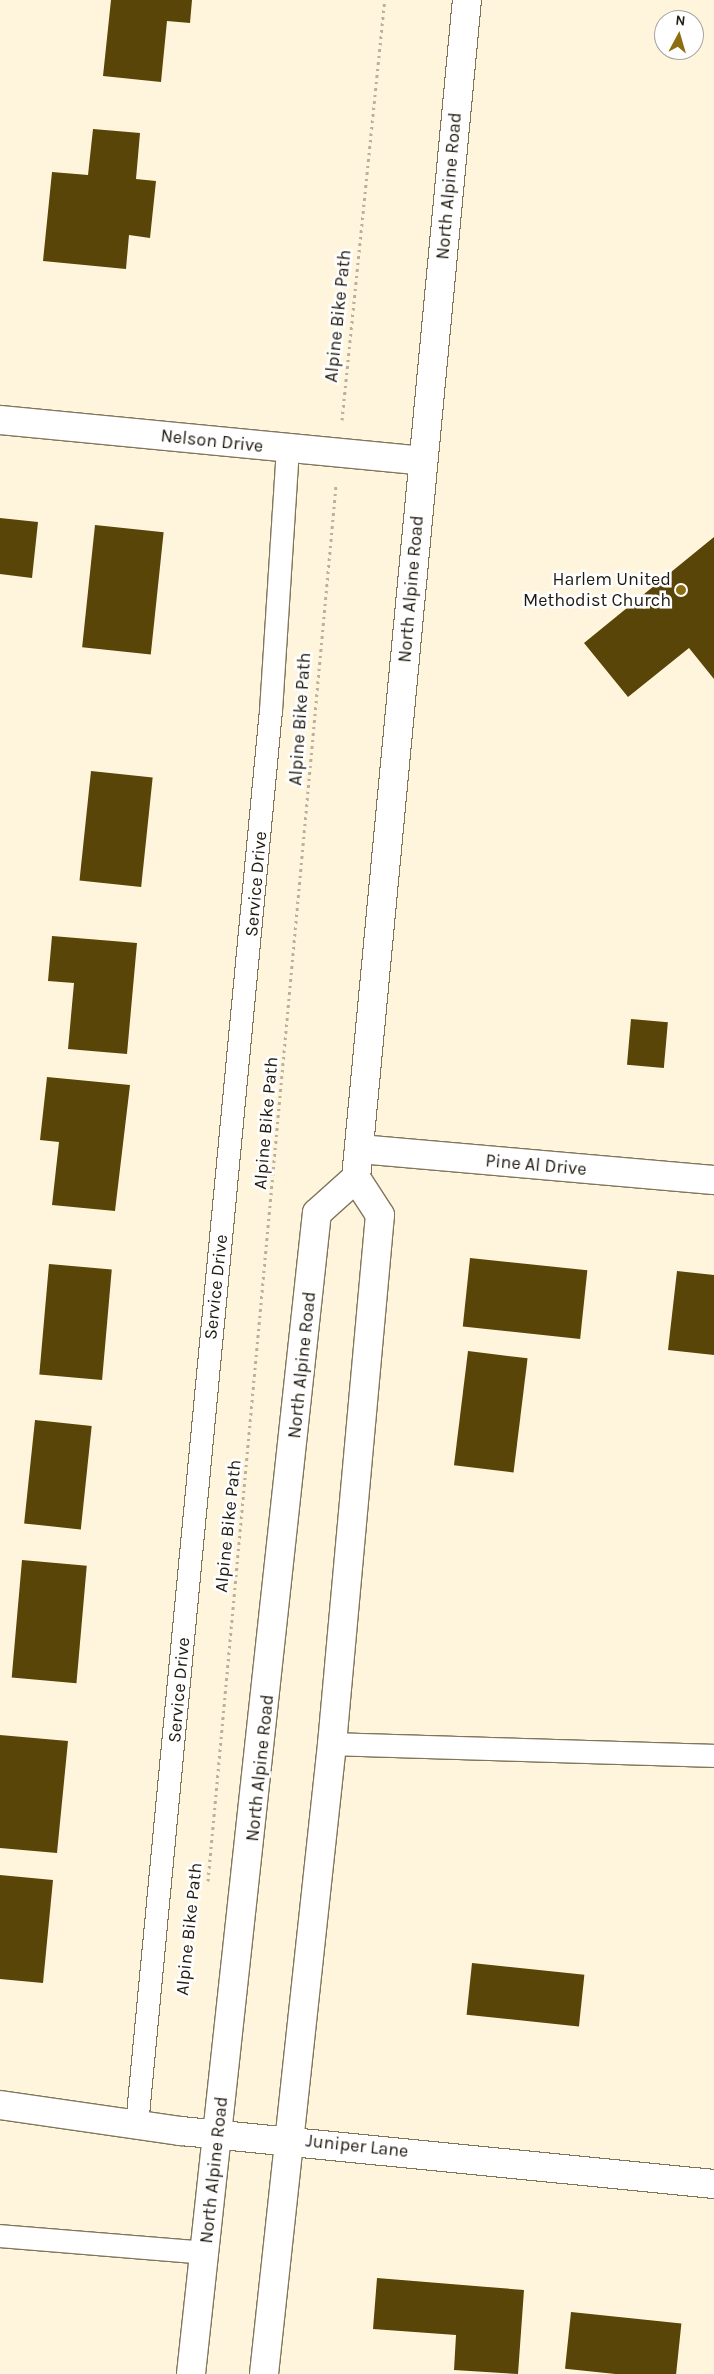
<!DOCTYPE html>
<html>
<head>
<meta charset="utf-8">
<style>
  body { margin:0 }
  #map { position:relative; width:714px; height:2374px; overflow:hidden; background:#fff5dd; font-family:Karla,sans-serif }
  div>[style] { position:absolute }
  .building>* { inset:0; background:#594507; transform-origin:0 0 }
  .path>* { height:3px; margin-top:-1.5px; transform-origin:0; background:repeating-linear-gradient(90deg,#b9b19d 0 2.5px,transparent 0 6.5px) }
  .roads { filter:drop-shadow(1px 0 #81765c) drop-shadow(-1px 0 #81765c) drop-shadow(0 1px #81765c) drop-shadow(0 -1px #81765c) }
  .lane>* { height:22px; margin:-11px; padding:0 11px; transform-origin:11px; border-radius:11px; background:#fff }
  .street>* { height:28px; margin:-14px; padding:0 14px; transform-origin:14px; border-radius:14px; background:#fff }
  .secondary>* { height:28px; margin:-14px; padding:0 14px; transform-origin:14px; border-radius:14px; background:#fff }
  .dots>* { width:14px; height:14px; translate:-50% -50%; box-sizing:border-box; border:2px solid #fff; border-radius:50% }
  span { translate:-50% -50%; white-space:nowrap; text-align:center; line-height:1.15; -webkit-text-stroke:5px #fff; paint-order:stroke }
  .street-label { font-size:18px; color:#201b11 }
  .poi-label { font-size:18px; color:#201b11 }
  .right { translate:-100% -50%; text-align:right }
  .north { position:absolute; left:654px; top:10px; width:50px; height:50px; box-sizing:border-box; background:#fff; border:1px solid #a6a4a0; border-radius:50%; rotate:6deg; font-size:14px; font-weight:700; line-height:20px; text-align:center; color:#201b11 }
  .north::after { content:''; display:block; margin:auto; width:18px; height:22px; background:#8c6e10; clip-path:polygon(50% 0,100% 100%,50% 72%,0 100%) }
</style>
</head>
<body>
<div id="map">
  <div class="building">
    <div style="clip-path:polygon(111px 0,192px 0,190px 23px,167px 21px,161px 82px,103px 76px)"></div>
    <div style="clip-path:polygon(93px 129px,140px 133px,136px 179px,156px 181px,150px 238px,129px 235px,126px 269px,43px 261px,52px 172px,88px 175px)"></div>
    <div style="clip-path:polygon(0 518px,38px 522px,32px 578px,0 574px)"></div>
    <div style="left:95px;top:525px;width:69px;height:123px;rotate:6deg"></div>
    <div style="clip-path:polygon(714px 537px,714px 679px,689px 648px,628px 697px,584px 643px)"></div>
    <div style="left:91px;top:771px;width:62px;height:110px;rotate:6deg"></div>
    <div style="clip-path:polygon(52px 936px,137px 943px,127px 1054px,68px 1049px,74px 983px,48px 981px)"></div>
    <div style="left:631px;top:1019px;width:37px;height:46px;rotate:5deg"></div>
    <div style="clip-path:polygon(47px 1077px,130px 1085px,115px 1211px,52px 1205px,59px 1142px,40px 1140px)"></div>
    <div style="left:470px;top:1258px;width:118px;height:69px;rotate:6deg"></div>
    <div style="left:49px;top:1264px;width:63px;height:111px;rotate:5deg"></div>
    <div style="clip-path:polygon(677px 1271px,714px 1275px,714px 1355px,668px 1350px)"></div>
    <div style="left:468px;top:1351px;width:60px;height:115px;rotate:7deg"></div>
    <div style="left:35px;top:1420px;width:57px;height:104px;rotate:6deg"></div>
    <div style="left:22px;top:1560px;width:65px;height:118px;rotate:5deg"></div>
    <div style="clip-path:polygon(0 1735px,68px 1741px,57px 1853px,0 1848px)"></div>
    <div style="clip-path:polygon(0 1875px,53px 1880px,43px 1983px,0 1979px)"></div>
    <div style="left:472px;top:1963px;width:113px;height:52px;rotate:6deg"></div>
    <div style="clip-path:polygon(377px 2278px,524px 2290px,518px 2374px,454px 2370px,456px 2335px,373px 2329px)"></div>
    <div style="left:571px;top:2312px;width:111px;height:57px;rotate:6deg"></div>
  </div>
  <div class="path">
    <div style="left:342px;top:420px;width:422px;rotate:-84.2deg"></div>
    <div style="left:208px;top:1881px;width:1401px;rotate:-84.76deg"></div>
  </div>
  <div class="roads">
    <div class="lane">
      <div style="left:332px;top:1744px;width:382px;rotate:1.8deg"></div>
      <div style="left:137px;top:2125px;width:1420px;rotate:-84.59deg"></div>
      <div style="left:271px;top:711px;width:264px;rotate:-86.3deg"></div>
      <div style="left:0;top:2236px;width:206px;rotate:4.7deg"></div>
    </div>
    <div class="street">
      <div style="left:0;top:420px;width:425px;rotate:5.5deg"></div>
      <div style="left:359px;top:1149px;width:356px;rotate:5deg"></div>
      <div style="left:0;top:2105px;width:183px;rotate:8.2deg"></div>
      <div style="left:181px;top:2131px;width:536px;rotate:5.68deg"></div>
    </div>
    <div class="secondary">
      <div style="left:191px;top:2374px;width:1168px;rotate:-83.81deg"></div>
      <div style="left:317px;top:1213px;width:52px;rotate:-41.9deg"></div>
      <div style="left:264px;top:2374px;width:634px;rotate:-83.84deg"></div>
      <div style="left:332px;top:1744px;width:531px;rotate:-84.82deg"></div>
      <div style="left:380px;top:1215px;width:44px;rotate:-123deg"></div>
      <div style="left:356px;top:1178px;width:1183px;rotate:-84.62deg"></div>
    </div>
  </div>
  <div class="dots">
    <div style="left:681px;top:590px;background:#8c6e10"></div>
  </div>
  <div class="street-label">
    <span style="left:449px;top:186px;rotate:-85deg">North Alpine Road</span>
    <span style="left:338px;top:316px;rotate:-84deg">Alpine Bike Path</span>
    <span style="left:212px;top:441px;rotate:6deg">Nelson Drive</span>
    <span style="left:411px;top:589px;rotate:-85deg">North Alpine Road</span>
    <span style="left:300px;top:719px;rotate:-86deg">Alpine Bike Path</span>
    <span style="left:256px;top:884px;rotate:-85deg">Service Drive</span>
    <span style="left:266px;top:1123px;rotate:-85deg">Alpine Bike Path</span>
    <span style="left:536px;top:1165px;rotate:5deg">Pine Al Drive</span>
    <span style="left:216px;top:1287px;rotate:-84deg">Service Drive</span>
    <span style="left:302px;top:1365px;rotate:-84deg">North Alpine Road</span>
    <span style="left:228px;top:1526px;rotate:-84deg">Alpine Bike Path</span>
    <span style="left:179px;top:1690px;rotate:-85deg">Service Drive</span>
    <span style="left:260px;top:1768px;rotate:-84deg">North Alpine Road</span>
    <span style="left:189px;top:1929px;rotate:-84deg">Alpine Bike Path</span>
    <span style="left:357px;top:2146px;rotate:6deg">Juniper Lane</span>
    <span style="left:214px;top:2170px;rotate:-84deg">North Alpine Road</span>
  </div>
  <div class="poi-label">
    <span class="right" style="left:671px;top:590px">Harlem United<br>Methodist Church</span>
  </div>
  <div class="north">N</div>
</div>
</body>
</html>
